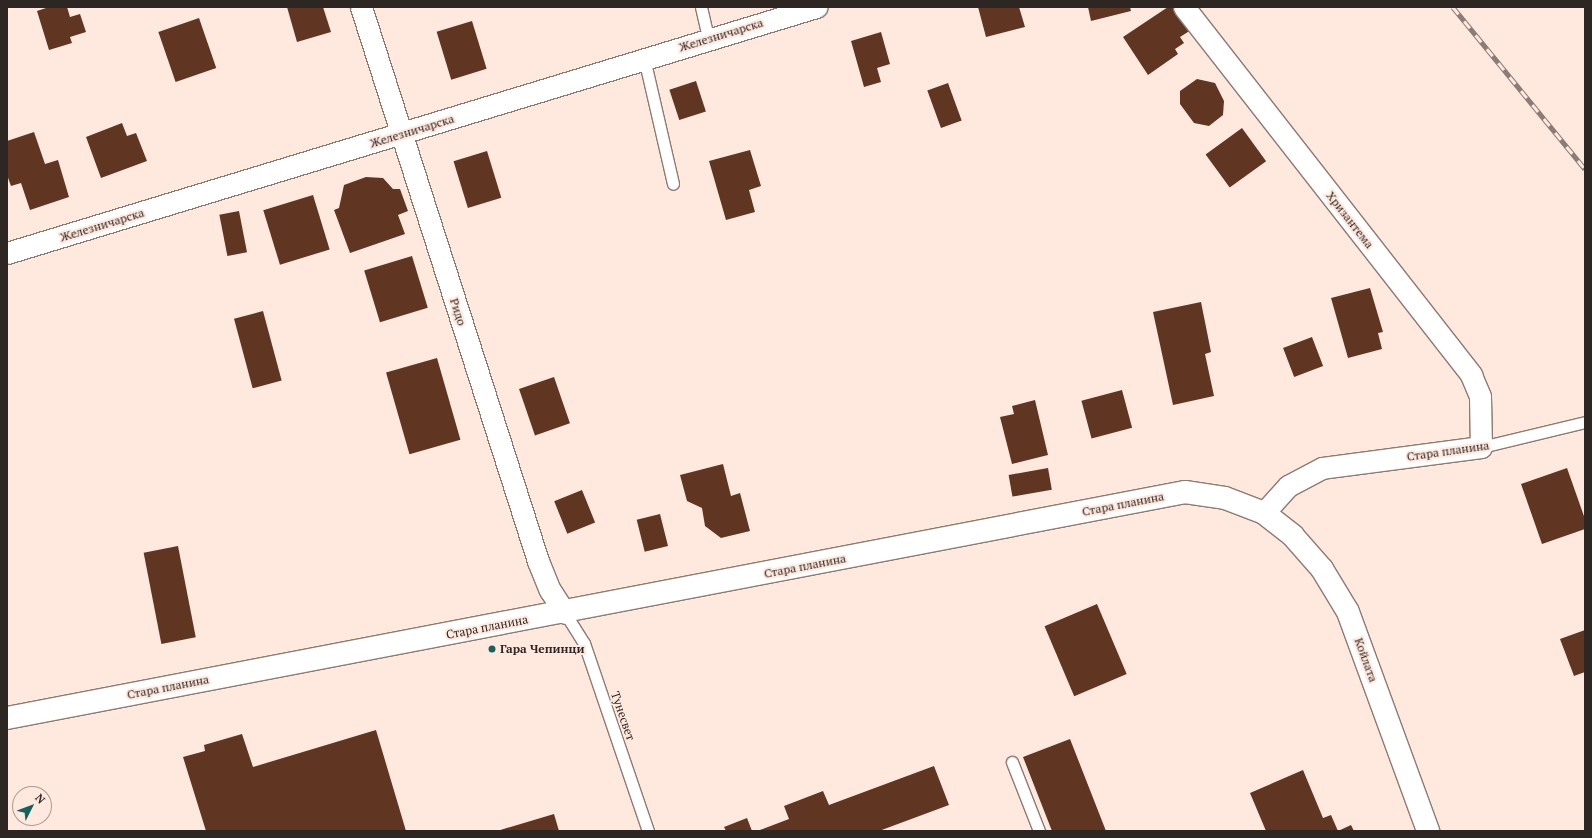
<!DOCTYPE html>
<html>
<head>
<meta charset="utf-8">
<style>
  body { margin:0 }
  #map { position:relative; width:1592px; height:838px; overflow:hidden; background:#ffe8de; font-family:"PT Serif",serif }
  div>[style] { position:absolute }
  .building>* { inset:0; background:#603622; transform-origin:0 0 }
  .roads { filter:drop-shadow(1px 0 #8e7a71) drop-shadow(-1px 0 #8e7a71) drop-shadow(0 1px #8e7a71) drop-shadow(0 -1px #8e7a71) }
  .service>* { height:11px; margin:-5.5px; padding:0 5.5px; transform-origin:5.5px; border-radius:5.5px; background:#fff }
  .minor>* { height:21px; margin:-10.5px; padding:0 10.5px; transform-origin:10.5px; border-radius:10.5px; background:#fff }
  .tertiary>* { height:22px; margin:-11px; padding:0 11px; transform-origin:11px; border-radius:11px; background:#fff }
  .rail>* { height:4.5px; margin-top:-2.25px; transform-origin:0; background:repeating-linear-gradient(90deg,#ffe8de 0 9px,#8b7c75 0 18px); box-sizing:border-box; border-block:1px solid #8b7c75 }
  .dots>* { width:11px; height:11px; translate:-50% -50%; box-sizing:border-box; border:2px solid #ffe8de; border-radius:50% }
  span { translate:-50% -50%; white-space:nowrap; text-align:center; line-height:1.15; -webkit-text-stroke:4px #ffe8de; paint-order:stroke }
  .street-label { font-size:12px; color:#2e2622 }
  .poi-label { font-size:12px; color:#2e2622; font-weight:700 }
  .left { translate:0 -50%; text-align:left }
  .frame { position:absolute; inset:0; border:8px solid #2e2622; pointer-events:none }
  .north { position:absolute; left:12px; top:786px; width:40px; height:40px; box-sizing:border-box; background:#ffe8de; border:1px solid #ab9a93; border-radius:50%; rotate:48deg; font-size:11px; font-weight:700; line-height:16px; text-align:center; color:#2e2622 }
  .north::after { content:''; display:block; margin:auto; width:14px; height:18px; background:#13625e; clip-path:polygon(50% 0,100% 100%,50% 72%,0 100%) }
</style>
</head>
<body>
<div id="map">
  <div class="building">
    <div style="clip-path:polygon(49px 7px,67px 7px,70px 17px,80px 14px,86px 32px,70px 37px,72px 43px,49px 50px,37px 11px)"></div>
    <div style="clip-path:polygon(287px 7px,323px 7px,331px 32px,297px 42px)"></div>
    <div style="clip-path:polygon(978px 7px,1019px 7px,1025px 27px,986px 37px)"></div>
    <div style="clip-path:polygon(1088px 7px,1130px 7px,1131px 11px,1091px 21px)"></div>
    <div style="clip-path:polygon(1168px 7px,1175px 7px,1191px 30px,1180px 37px,1184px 43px,1175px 49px,1178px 54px,1148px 75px,1123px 37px)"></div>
    <div style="left:199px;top:18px;width:53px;height:43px;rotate:71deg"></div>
    <div style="left:472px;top:21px;width:50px;height:37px;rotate:73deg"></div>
    <div style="clip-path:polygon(881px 32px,890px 64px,877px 68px,881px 82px,864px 87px,851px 41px)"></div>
    <div style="clip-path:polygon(1197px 79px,1215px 83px,1224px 101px,1223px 115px,1209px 126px,1194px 123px,1180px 104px,1180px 91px)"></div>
    <div style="left:696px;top:81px;width:32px;height:28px;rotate:72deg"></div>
    <div style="left:948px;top:83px;width:40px;height:22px;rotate:70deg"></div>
    <div style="clip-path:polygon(122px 123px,127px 136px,136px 133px,147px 161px,101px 178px,86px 137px)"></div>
    <div style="left:1242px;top:128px;width:41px;height:45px;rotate:54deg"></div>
    <div style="clip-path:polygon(34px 132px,45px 164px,58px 160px,69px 197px,30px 210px,21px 183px,11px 186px,7px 175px,7px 141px)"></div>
    <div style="clip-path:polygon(750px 150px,761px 186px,749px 190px,755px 212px,726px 220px,709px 161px)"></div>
    <div style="left:487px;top:151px;width:49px;height:35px;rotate:73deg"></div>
    <div style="clip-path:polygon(366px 177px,383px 178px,393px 189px,400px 189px,408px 211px,398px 215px,405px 234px,350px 253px,334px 210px,339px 208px,344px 185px)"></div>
    <div style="left:313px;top:195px;width:57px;height:52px;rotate:73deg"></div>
    <div style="left:239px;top:211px;width:42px;height:20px;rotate:79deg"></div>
    <div style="left:412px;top:256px;width:54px;height:50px;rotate:73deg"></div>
    <div style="clip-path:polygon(1370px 288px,1383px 332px,1378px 333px,1382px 349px,1348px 358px,1331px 298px)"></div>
    <div style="clip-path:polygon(1201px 302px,1211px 352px,1205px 354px,1214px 396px,1173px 405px,1153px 312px)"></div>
    <div style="left:263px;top:311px;width:72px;height:30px;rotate:75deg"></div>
    <div style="left:1312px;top:337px;width:31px;height:31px;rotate:69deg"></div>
    <div style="left:437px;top:358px;width:85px;height:53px;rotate:74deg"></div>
    <div style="left:554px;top:377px;width:49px;height:37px;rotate:71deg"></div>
    <div style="left:1122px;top:390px;width:39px;height:42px;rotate:75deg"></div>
    <div style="clip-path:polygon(1035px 400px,1048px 455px,1012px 464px,1000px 417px,1014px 414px,1012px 406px)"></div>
    <div style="clip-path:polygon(723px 464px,731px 496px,740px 493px,750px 531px,721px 538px,705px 526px,702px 508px,687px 501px,680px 475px)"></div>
    <div style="left:1048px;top:468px;width:22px;height:40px;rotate:80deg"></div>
    <div style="clip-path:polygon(1567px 468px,1585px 519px,1585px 529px,1542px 544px,1521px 484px)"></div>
    <div style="left:582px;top:490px;width:35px;height:30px;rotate:68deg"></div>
    <div style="left:660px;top:514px;width:33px;height:24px;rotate:76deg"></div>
    <div style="left:178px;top:546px;width:93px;height:35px;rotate:79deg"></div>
    <div style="left:1097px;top:604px;width:76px;height:57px;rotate:67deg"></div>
    <div style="clip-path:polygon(1585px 630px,1585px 672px,1574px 676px,1560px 639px)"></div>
    <div style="clip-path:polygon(376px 730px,406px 831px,206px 831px,183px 757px,205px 751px,204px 745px,242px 734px,253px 767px)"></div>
    <div style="clip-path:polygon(1070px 739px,1106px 831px,1052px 831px,1023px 757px)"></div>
    <div style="clip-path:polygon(934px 766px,949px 805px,879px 831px,757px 831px,789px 819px,784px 806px,823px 791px,829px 805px)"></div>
    <div style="clip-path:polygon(1303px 770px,1323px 818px,1331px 815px,1338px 831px,1351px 825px,1354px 831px,1266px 831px,1250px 793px)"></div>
    <div style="clip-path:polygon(554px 814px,559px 831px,497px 831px)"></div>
    <div style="clip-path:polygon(747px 818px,752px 831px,726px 831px,724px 827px)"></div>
  </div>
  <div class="roads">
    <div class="service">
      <div style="left:701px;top:7px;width:32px;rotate:77deg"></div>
      <div style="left:644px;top:58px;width:129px;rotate:77deg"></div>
      <div style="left:1481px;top:447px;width:107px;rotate:-13.5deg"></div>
      <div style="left:565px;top:613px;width:36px;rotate:58deg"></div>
      <div style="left:584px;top:643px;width:199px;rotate:71.2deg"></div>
      <div style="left:1012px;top:762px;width:74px;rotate:68.6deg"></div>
    </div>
    <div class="minor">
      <div style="left:361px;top:7px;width:582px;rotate:72.28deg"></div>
      <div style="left:538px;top:561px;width:31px;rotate:68deg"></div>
      <div style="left:550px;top:590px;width:27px;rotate:57deg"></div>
      <div style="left:1184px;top:7px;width:467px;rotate:52deg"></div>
      <div style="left:1471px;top:375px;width:23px;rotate:67deg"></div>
      <div style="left:1480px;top:396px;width:51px;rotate:88.9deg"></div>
      <div style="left:1481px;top:447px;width:160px;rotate:172.5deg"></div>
      <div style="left:1322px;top:468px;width:38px;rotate:152deg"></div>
      <div style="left:1288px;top:486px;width:36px;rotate:132deg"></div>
      <div style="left:7px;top:253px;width:846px;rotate:-16.91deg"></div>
    </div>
    <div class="tertiary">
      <div style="left:7px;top:718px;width:1199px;rotate:-10.86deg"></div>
      <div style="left:1185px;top:492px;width:40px;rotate:8.5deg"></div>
      <div style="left:1225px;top:498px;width:42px;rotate:21deg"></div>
      <div style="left:1264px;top:513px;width:37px;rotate:38deg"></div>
      <div style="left:1293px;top:536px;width:44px;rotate:48.7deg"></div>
      <div style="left:1322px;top:569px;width:50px;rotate:58.8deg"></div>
      <div style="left:1348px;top:612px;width:233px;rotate:69.9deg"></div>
    </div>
  </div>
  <div class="rail">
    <div style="left:1453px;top:7px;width:209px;rotate:50.8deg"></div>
  </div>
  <div class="dots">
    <div style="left:492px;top:649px;background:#13625e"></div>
  </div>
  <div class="street-label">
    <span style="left:721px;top:35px;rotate:-17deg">Железничарска</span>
    <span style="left:412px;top:131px;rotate:-17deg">Железничарска</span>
    <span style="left:1350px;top:220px;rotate:52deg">Хризантема</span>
    <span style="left:102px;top:225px;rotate:-17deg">Железничарска</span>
    <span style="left:458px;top:312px;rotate:72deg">Ридо</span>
    <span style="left:1448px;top:451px;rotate:-8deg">Стара планина</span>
    <span style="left:1123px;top:504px;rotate:-11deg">Стара планина</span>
    <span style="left:805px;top:566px;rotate:-11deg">Стара планина</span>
    <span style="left:487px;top:627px;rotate:-11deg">Стара планина</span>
    <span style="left:1366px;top:660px;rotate:70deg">Койлата</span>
    <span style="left:168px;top:687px;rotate:-11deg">Стара планина</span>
    <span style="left:623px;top:716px;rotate:71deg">Тунесвет</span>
  </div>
  <div class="poi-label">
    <span class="left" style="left:500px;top:649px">Гара Чепинци</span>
  </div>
  <div class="frame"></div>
  <div class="north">N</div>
</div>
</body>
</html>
